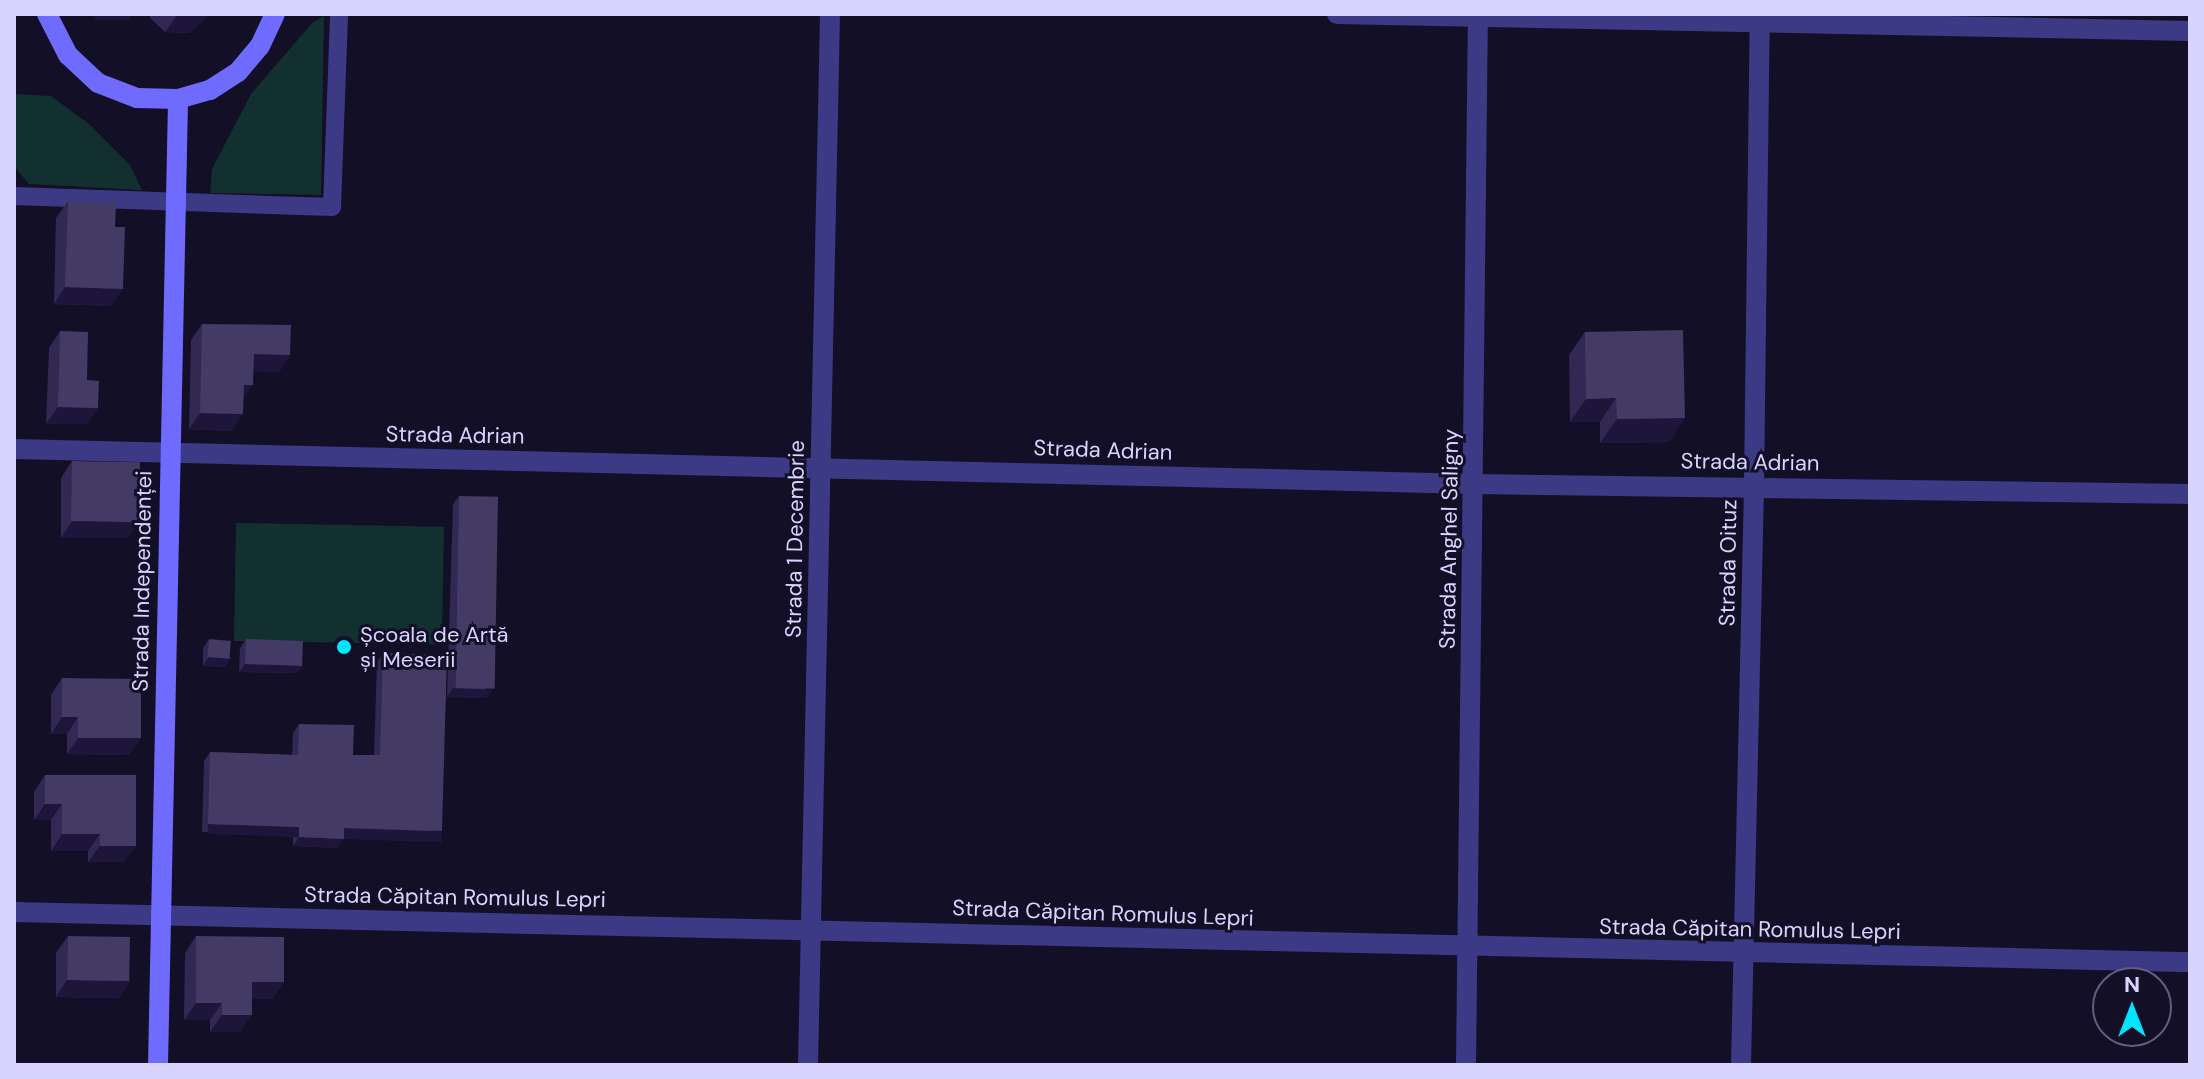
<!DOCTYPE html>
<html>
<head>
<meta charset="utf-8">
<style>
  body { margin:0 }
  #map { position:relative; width:2204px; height:1079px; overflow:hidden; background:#130f26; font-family:"DM Sans",sans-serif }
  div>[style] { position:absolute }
  .green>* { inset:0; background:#12302f; transform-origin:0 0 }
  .lane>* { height:18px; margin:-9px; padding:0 9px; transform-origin:9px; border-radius:9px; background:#3d3a85 }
  .street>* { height:20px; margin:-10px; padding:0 10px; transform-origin:10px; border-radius:10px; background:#3d3a85 }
  .secondary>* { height:20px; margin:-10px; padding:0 10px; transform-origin:10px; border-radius:10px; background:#6f6bff }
  .wall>* { inset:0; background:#312854 }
  .shaded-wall>* { inset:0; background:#1d163a; transform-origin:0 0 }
  .building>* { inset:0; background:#433a66; transform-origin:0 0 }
  .dots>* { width:22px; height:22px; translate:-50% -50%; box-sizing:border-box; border:4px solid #130f26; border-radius:50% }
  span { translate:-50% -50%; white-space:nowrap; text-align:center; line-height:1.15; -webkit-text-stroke:6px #130f26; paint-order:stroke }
  .street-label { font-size:22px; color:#d9d4ff }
  .poi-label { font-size:22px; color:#d9d4ff }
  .left { translate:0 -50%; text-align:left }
  .frame { position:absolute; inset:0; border:16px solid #d9d4ff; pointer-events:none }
  .north { position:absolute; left:2092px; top:967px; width:80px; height:80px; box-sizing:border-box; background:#130f26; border:2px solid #625e7d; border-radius:50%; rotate:0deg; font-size:22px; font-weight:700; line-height:32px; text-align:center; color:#d9d4ff }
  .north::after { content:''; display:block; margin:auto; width:28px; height:36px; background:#00e5ff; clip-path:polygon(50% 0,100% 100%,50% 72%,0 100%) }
</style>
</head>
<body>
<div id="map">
  <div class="green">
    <div style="clip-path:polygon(324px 16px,321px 195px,210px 193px,212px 169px,251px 94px,312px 23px)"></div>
    <div style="clip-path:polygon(15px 94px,51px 96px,89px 124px,130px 165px,142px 190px,29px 184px,14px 166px)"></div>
    <div style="left:236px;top:523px;width:208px;height:118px;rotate:1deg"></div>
  </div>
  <div class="lane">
    <div style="left:14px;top:196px;width:318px;rotate:2deg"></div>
    <div style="left:332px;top:207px;width:193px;rotate:-87.9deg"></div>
  </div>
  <div class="street">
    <div style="left:1337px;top:14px;width:853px;rotate:1.14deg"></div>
    <div style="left:14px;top:449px;width:1459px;rotate:1.37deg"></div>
    <div style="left:1473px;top:484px;width:717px;rotate:0.8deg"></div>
    <div style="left:14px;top:912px;width:2177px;rotate:1.32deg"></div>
    <div style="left:808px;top:1065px;width:1051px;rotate:-88.8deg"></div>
    <div style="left:1466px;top:1065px;width:1051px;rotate:-89.35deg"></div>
    <div style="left:1741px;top:1065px;width:579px;rotate:-88.71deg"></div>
    <div style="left:1754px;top:486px;width:472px;rotate:-89.3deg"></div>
  </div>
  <div class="secondary">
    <div style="left:47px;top:14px;width:46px;rotate:62.9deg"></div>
    <div style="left:68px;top:55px;width:41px;rotate:43deg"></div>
    <div style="left:98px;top:83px;width:42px;rotate:21deg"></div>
    <div style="left:137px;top:98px;width:41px;rotate:1.4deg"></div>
    <div style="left:178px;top:99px;width:33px;rotate:-16deg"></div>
    <div style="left:210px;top:90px;width:33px;rotate:-33deg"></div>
    <div style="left:238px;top:72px;width:34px;rotate:-50deg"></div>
    <div style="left:260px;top:46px;width:35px;rotate:-65deg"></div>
    <div style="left:158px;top:1065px;width:966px;rotate:-88.81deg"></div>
  </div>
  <div class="wall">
    <div style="clip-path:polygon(150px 14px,208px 14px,203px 21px,189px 33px,165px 32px,150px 18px)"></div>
    <div style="clip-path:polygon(68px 201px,115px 227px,111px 306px,54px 304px,56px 218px)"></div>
    <div style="clip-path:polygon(202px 324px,290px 355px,279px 372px,253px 371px,232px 431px,189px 429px,191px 340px)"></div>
    <div style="clip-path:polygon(60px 331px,87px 380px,98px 408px,86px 424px,46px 424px,49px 348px)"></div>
    <div style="clip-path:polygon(1585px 332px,1685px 418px,1669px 442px,1600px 443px,1600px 422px,1570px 422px,1569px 355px)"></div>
    <div style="clip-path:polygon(72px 461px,128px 538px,61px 538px,61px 478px)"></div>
    <div style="clip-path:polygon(459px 496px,487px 698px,447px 697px,453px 504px)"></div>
    <div style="clip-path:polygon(209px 639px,231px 658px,225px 667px,203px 666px,203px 648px)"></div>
    <div style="clip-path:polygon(246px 639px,303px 665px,297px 673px,239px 672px,240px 648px)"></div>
    <div style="clip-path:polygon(383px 653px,436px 840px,344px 837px,338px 848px,293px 846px,293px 835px,202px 832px,204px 761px,210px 752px,292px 755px,293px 733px,299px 724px,353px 755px,374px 755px,377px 662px)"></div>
    <div style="clip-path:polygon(62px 678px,141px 738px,129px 755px,67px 754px,67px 734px,51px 734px,51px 695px)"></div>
    <div style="clip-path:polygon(45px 775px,124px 862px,88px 862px,88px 851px,51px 851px,51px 820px,34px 820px,34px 792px)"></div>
    <div style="clip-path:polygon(68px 936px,130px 981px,118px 998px,56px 997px,56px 953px)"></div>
    <div style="clip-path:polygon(196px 936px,284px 982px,272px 999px,252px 999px,240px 1032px,210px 1032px,210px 1020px,184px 1020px,185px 953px)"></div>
  </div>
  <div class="shaded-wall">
    <div style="clip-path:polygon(97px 14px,133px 14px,129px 20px,93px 20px)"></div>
    <div style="clip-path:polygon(178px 14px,208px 14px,203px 21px,189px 33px,165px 32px)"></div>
    <div style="clip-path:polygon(65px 287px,123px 289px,111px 306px,54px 304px)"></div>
    <div style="clip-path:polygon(254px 354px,290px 355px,279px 372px,242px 371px)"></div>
    <div style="clip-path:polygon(244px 385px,253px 385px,241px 401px)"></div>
    <div style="clip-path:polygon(1616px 398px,1600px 422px,1570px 422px,1586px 399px)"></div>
    <div style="clip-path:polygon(58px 407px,98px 408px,86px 424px,46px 424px)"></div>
    <div style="clip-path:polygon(200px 413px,243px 414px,232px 431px,189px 429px)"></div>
    <div style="clip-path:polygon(1685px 418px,1669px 442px,1600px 443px,1617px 419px)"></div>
    <div style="clip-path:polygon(72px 521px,140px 521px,128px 538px,61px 538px)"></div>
    <div style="clip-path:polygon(209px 657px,231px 658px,225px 667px,203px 666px)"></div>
    <div style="clip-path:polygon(245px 664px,303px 665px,297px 673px,239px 672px)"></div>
    <div style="clip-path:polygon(453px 688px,493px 690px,487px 698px,447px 697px)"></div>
    <div style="clip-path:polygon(62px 717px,78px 717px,67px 734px,51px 734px)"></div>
    <div style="clip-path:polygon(78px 738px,141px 738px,129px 755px,67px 754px)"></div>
    <div style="clip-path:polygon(45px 804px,62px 804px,51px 820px,34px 820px)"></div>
    <div style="left:208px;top:824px;width:91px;height:10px;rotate:2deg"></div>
    <div style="left:344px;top:828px;width:98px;height:11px;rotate:2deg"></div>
    <div style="clip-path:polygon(62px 834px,100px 834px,88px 851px,51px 851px)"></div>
    <div style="clip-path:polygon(299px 837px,344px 839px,338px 848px,293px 846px)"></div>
    <div style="clip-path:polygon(100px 846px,136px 846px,124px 862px,88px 862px)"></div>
    <div style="clip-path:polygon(67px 980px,130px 981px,118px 998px,56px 997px)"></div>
    <div style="clip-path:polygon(252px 982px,284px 982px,272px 999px,240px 999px)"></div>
    <div style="clip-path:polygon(196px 1003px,222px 1003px,210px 1020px,184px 1020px)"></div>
    <div style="clip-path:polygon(222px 1015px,252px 1015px,240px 1032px,210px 1032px)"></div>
  </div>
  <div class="building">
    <div style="clip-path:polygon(68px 201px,116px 203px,115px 227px,125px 227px,123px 289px,65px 287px)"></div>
    <div style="clip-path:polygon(202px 324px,291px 325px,290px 355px,254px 354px,253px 385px,244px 385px,243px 414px,200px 413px)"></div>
    <div style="clip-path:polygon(1683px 330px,1685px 418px,1617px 419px,1616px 398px,1586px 399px,1585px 332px)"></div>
    <div style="clip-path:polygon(60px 331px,88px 332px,87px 380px,99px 381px,98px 408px,58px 407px)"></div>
    <div style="left:72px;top:461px;width:68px;height:60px;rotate:1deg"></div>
    <div style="left:459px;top:496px;width:39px;height:192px;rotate:1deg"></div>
    <div style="left:209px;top:639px;width:22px;height:18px;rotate:5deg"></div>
    <div style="left:246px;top:639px;width:57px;height:25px;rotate:2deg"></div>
    <div style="clip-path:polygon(383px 653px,447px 655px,442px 831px,344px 828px,344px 839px,299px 837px,299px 827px,208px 824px,210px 752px,298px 755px,299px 724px,354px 725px,353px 755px,380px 755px)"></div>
    <div style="clip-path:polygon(62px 678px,141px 679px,141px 738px,78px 738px,78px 717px,62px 717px)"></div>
    <div style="clip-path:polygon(45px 775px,136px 775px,136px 846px,100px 846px,100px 834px,62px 834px,62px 804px,45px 804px)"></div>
    <div style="left:68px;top:936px;width:62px;height:44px;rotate:1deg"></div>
    <div style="clip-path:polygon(196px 936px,284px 937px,284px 982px,252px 982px,252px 1015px,222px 1015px,222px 1003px,196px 1003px)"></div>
  </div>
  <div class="dots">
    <div style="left:344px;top:647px;background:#00e5ff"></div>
  </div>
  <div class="street-label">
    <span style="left:455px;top:435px;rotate:1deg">Strada Adrian</span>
    <span style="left:1103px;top:450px;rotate:2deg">Strada Adrian</span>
    <span style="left:1750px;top:462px;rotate:1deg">Strada Adrian</span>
    <span style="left:795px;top:539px;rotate:-89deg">Strada 1 Decembrie</span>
    <span style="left:1449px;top:539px;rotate:-89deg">Strada Anghel Saligny</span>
    <span style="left:1728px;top:563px;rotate:-89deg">Strada Oituz</span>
    <span style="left:142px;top:581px;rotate:-89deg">Strada Independenței</span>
    <span style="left:455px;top:897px;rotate:1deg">Strada Căpitan Romulus Lepri</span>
    <span style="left:1103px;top:913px;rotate:2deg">Strada Căpitan Romulus Lepri</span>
    <span style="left:1750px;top:929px;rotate:1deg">Strada Căpitan Romulus Lepri</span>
  </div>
  <div class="poi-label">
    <span class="left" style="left:360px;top:647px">Școala de Artă<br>și Meserii</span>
  </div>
  <div class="frame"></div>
  <div class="north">N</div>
</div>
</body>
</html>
